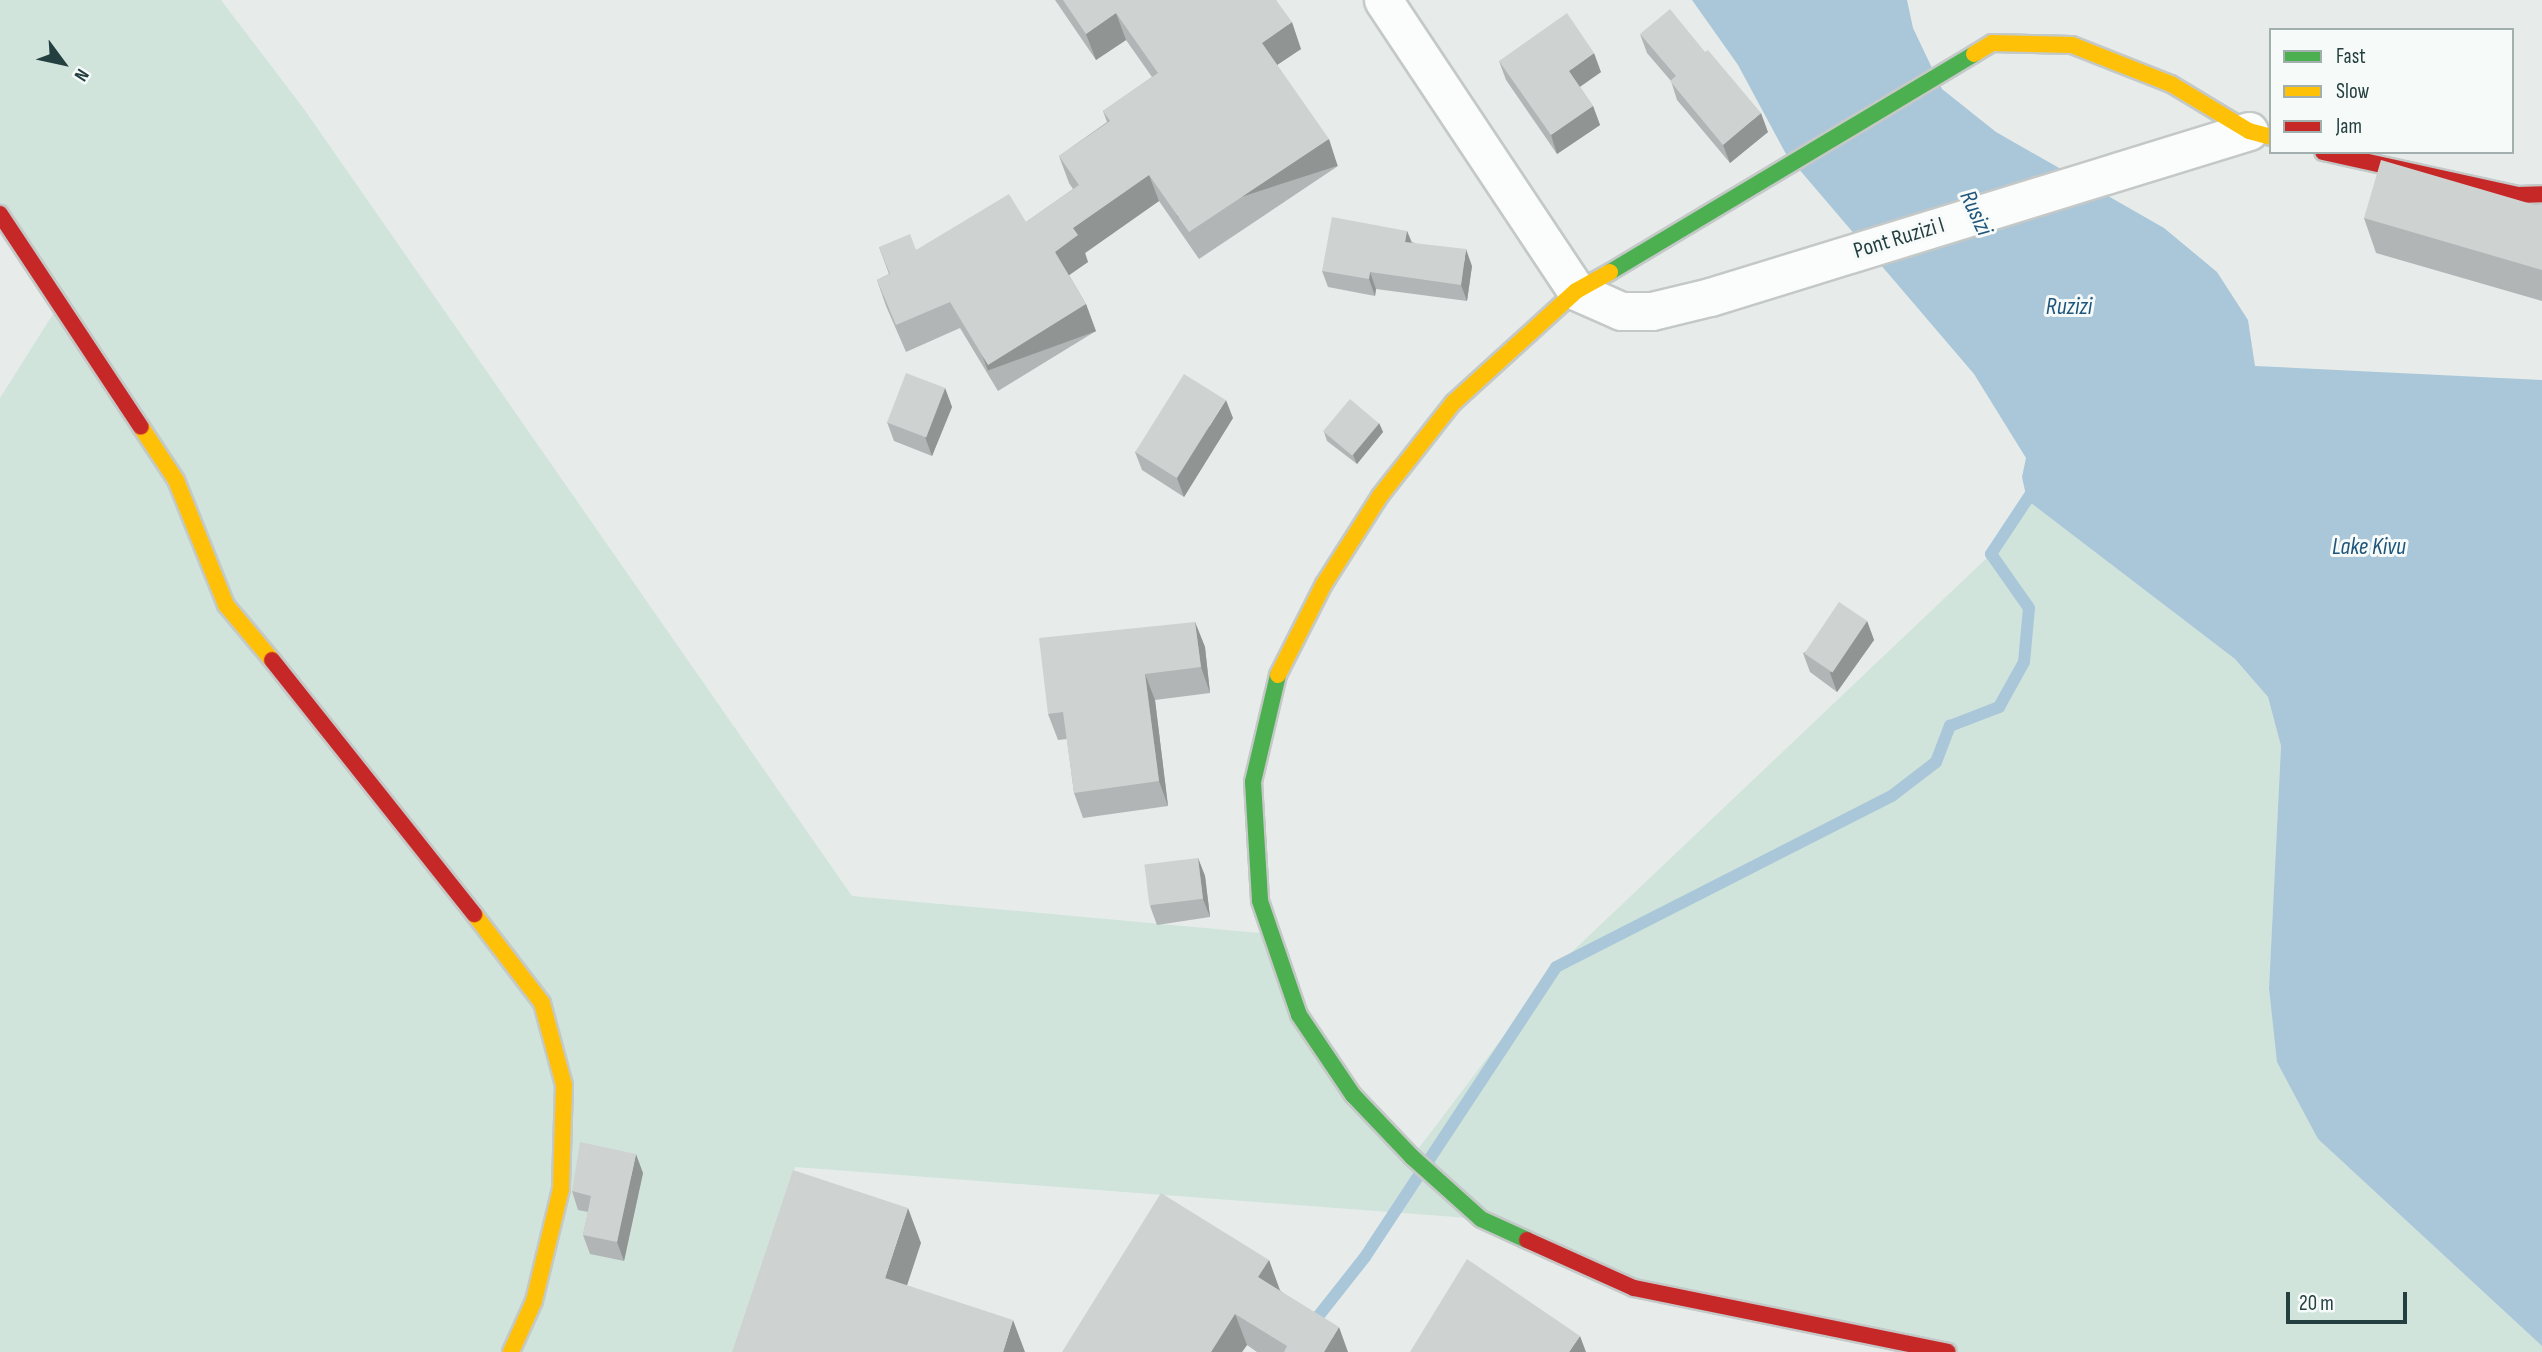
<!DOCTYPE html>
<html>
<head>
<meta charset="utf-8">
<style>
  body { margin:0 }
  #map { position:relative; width:2542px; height:1352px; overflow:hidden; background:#e7eceb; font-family:"Sofia Sans Condensed",sans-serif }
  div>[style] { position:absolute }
  .green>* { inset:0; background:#d0e4dc }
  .water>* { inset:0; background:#a9c7d9 }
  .stream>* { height:12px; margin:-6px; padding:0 6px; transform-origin:6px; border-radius:6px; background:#a9c7d9 }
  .roads { filter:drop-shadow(2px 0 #c4c9c8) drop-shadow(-2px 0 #c4c9c8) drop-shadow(0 2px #c4c9c8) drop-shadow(0 -2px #c4c9c8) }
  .street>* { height:37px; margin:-18.5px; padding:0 18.5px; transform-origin:18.5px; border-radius:18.5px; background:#fbfcfc }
  .fast>* { height:16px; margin:-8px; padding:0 8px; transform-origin:8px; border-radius:8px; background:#4caf50 }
  .slow>* { height:16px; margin:-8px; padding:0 8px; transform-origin:8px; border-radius:8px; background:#ffc107 }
  .jam>* { height:16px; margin:-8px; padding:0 8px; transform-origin:8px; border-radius:8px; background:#c62828 }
  .wall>* { inset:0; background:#b1b5b5 }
  .shaded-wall>* { inset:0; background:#909493; transform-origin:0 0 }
  .building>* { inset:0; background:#ced3d2; transform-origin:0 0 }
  span { translate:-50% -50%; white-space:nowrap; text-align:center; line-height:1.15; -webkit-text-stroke:6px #f6faf9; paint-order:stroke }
  .street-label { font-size:23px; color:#243f3f }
  .water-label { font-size:24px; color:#1f557b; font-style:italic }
  .legend { position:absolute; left:2269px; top:28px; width:245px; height:126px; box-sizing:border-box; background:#f6faf9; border:2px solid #a2afaf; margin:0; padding:9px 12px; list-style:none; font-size:21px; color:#243f3f }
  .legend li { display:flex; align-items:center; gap:14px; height:35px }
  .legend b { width:35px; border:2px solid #a2afaf }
  .north { position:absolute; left:28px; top:28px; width:70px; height:70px; -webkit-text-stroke:5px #f6faf9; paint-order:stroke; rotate:123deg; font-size:19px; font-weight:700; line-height:28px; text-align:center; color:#243f3f }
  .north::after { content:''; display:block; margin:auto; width:24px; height:32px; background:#243f3f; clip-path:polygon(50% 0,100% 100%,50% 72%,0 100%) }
  .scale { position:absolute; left:2286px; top:1292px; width:121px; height:32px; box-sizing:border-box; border:4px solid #243f3f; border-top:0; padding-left:9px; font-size:21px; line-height:24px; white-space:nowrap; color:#243f3f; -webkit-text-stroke:5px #f6faf9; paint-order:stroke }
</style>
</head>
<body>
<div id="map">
  <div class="green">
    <div style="clip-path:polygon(0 0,221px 0,304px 109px,852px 896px,1271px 934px,1299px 1015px,1412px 1157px,1556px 967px,1991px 554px,2027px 500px,2235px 659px,2268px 697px,2281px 746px,2269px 988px,2318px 1139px,2542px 1346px,2542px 1352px,1948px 1352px,1634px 1288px,1481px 1219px,795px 1167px,744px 1352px,0 1352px,0 398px,58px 306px,0 214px)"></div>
  </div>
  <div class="water">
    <div style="clip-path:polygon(1692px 0,1907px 0,1913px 28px,1942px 89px,1996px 132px,2164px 228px,2217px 272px,2248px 320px,2255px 366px,2542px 380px,2542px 1346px,2318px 1139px,2277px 1062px,2269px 988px,2281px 746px,2268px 697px,2235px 659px,2027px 500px,2022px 477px,2026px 458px,1974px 374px,1786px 154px,1738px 65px)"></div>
  </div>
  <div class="stream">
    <div style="left:1290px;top:1352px;width:121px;rotate:-51.7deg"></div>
    <div style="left:1365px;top:1257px;width:347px;rotate:-56.6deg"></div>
    <div style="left:1556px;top:967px;width:378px;rotate:-27deg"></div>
    <div style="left:1893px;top:795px;width:54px;rotate:-37.5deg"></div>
    <div style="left:1936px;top:762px;width:39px;rotate:-69deg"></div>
    <div style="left:1950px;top:726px;width:53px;rotate:-21.2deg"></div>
    <div style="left:1999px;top:707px;width:51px;rotate:-60.9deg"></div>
    <div style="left:2024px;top:662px;width:54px;rotate:-84.7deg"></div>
    <div style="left:2029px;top:608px;width:66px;rotate:-125.1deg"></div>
    <div style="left:1991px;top:554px;width:82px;rotate:-56.5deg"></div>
  </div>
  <div class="roads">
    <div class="street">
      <div style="left:1383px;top:0;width:349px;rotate:56.4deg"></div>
      <div style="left:1576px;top:291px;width:49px;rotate:24deg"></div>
      <div style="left:1621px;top:311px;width:31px"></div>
      <div style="left:1652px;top:311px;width:60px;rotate:-13.6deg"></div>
      <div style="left:1710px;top:297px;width:564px;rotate:-17.12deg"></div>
    </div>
    <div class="fast">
      <div style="left:1610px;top:272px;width:424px;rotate:-30.9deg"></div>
      <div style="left:1278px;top:675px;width:110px;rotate:103.2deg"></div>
      <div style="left:1253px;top:782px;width:119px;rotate:86.6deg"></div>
      <div style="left:1260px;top:901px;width:120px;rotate:71.1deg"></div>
      <div style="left:1299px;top:1015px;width:97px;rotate:56deg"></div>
      <div style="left:1353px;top:1095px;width:86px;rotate:46.4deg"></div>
      <div style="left:1412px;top:1157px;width:93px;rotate:41.9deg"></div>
      <div style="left:1481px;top:1219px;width:51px;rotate:24.5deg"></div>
    </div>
    <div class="slow">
      <div style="left:1974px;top:54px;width:21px;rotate:-31deg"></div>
      <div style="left:1992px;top:43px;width:80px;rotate:1.4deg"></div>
      <div style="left:2072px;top:45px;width:106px;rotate:21.5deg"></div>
      <div style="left:2171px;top:84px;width:91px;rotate:31.1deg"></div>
      <div style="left:2249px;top:131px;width:23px;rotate:15deg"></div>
      <div style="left:141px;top:427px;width:64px;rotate:56.6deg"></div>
      <div style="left:176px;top:480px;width:135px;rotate:68.2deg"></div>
      <div style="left:226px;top:605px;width:72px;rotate:50.1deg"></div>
      <div style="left:1278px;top:675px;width:102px;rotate:-63.2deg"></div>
      <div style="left:1324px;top:584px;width:104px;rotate:-57.5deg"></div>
      <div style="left:1380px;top:496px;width:118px;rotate:-51.9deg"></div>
      <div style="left:1453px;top:403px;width:166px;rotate:-42.3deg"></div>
      <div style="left:1576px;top:291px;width:39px;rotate:-29deg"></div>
      <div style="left:474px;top:914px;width:112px;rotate:52.6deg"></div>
      <div style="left:542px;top:1003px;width:85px;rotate:75deg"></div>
      <div style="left:564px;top:1085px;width:104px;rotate:91.7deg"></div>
      <div style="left:561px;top:1189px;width:115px;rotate:103.6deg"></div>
      <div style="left:534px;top:1301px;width:56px;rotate:114.3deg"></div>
    </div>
    <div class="jam">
      <div style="left:2323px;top:152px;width:200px;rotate:12.4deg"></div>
      <div style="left:2518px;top:195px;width:24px;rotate:-2deg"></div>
      <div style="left:0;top:214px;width:255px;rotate:56.5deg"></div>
      <div style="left:272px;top:660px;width:325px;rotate:51.5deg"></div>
      <div style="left:1527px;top:1240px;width:117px;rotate:24.2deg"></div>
      <div style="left:1634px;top:1288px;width:320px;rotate:11.5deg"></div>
    </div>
  </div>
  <div class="wall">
    <div style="clip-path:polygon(1055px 0,1276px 0,1301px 49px,1277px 65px,1338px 166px,1199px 259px,1159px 201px,1085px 253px,1088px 262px,1069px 275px,1086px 304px,1096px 331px,998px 391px,960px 328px,906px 352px,886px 306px,877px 280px,889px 274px,879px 247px,916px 250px,1026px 222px,1073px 189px,1069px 183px,1059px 156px,1107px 122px,1103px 111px,1152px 77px,1126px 40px,1096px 60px)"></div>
    <div style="clip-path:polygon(1640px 34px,1768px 132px,1730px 163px,1677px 100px,1671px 81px,1647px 53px)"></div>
    <div style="clip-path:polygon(1499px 61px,1601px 72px,1580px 87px,1593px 106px,1600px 125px,1557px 154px,1506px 80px)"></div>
    <div style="clip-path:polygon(2542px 204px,2542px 301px,2376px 253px,2364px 218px)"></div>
    <div style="clip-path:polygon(1407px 231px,1412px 242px,1472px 266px,1467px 301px,1376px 289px,1375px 296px,1328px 287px,1322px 271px)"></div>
    <div style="clip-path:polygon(945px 388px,952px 407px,932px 456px,894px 441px,887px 422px)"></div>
    <div style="clip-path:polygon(1233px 418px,1184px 497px,1142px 470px,1135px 452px)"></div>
    <div style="clip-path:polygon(1379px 423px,1383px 432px,1357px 464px,1327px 441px,1324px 432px)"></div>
    <div style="clip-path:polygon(1867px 621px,1874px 640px,1837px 692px,1810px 672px,1803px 653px)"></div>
    <div style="clip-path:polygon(1195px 622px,1205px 647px,1210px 693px,1155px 700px,1168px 806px,1083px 818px,1074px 793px,1067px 739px,1058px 740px,1048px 714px)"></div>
    <div style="clip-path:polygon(1198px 858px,1205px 876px,1210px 917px,1157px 925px,1150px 906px)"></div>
    <div style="clip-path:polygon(643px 1173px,624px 1261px,590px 1254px,583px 1235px,588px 1212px,578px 1210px,572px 1191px)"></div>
    <div style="clip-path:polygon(1269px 1260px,1280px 1290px,1348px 1352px,1257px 1352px,1247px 1345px,1242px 1352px,1062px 1352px)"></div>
  </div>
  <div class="shaded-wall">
    <div style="clip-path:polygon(1116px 13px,1126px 40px,1096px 60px,1086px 34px)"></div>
    <div style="clip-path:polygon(1292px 22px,1301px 49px,1271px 69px,1262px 43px)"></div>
    <div style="clip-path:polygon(1594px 53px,1601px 72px,1575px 90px,1569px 71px)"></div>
    <div style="clip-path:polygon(1593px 106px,1600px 125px,1557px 154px,1551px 135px)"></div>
    <div style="clip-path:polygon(1761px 113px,1768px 132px,1730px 163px,1723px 145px)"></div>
    <div style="left:1329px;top:139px;width:28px;height:168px;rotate:72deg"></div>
    <div style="clip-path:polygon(1149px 175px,1159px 201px,1085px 253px,1088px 262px,1065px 278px,1055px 252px,1073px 228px)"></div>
    <div style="clip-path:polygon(1407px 231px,1413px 247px,1405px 242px)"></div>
    <div style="clip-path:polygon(1466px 249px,1472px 266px,1467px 301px,1461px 285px)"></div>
    <div style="clip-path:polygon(1370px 272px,1376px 289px,1375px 296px,1369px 279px)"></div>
    <div style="left:1086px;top:304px;width:29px;height:115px;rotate:70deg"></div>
    <div style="clip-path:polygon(945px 388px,952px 407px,932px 456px,925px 437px)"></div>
    <div style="clip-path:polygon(1226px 400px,1233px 418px,1184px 497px,1177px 478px)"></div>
    <div style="clip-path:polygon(1379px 423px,1383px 432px,1357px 464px,1353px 455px)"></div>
    <div style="clip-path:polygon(1867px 621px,1874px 640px,1837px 692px,1830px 673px)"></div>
    <div style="clip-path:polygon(1195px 622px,1205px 647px,1210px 693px,1201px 667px)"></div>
    <div style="clip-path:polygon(1145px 674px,1155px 700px,1168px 806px,1159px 781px)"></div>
    <div style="clip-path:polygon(1198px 858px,1205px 876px,1210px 917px,1203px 899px)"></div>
    <div style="clip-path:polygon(636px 1154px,643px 1173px,624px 1261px,617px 1242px)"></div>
    <div style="clip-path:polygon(908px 1208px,921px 1243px,898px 1313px,885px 1278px)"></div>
    <div style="clip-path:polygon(1269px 1260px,1280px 1291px,1258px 1277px)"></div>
    <div style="clip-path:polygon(1235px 1314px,1247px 1345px,1242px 1352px,1211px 1352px)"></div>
    <div style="clip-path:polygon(1013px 1320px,1025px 1352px,1003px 1352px)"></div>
    <div style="clip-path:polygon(1339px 1327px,1348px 1352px,1324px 1352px)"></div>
    <div style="clip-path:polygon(1580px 1336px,1586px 1352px,1569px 1352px)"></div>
  </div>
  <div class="building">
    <div style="clip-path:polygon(1063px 0,1276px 0,1292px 22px,1262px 43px,1329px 139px,1189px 232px,1149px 175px,1073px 228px,1078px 235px,1055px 252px,1086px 304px,988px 365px,950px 302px,896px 325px,877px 280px,890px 274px,879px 247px,910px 234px,916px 250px,1009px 194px,1026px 222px,1079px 185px,1059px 156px,1110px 121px,1103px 111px,1158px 73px,1116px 13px,1086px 34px)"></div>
    <div style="clip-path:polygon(1670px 9px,1705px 52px,1708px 50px,1761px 113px,1723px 145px,1670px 81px,1676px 76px,1640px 34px)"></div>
    <div style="clip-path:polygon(1567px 13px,1594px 53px,1569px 71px,1593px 106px,1551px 135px,1499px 61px)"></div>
    <div style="clip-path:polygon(2381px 160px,2535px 205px,2542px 204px,2542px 270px,2364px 218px)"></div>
    <div style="clip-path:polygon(1332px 217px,1407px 231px,1405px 242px,1466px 249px,1461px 285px,1370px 272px,1369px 279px,1322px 271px)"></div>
    <div style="left:906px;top:373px;width:42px;height:53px;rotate:21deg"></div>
    <div style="left:1184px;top:374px;width:49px;height:92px;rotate:32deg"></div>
    <div style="left:1350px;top:399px;width:38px;height:42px;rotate:40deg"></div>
    <div style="left:1839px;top:602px;width:34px;height:62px;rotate:34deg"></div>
    <div style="clip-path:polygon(1195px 622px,1201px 667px,1145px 674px,1159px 781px,1074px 793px,1063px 712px,1048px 714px,1039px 638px)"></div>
    <div style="left:1198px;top:858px;width:41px;height:54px;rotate:83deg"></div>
    <div style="clip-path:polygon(580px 1142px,636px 1154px,617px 1242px,583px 1235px,591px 1196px,572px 1191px)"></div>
    <div style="clip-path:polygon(793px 1170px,908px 1208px,885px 1278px,1013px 1320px,1003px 1352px,732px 1352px)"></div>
    <div style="clip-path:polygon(1161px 1193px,1269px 1260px,1258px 1277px,1339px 1327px,1324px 1352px,1284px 1352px,1287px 1346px,1235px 1314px,1211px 1352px,1062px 1352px)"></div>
    <div style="clip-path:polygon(1467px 1259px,1580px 1336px,1569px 1352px,1410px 1352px)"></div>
  </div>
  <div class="street-label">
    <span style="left:1899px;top:238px;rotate:-17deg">Pont Ruzizi I</span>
  </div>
  <div class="water-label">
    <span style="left:1976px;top:213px;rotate:65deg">Rusizi</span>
    <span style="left:2069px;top:307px">Ruzizi</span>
    <span style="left:2369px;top:547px">Lake Kivu</span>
  </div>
  <ul class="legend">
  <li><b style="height:9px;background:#4caf50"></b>Fast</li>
  <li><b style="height:9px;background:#ffc107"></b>Slow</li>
  <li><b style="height:9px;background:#c62828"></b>Jam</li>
  </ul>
  <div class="north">N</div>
  <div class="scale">20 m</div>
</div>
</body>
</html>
